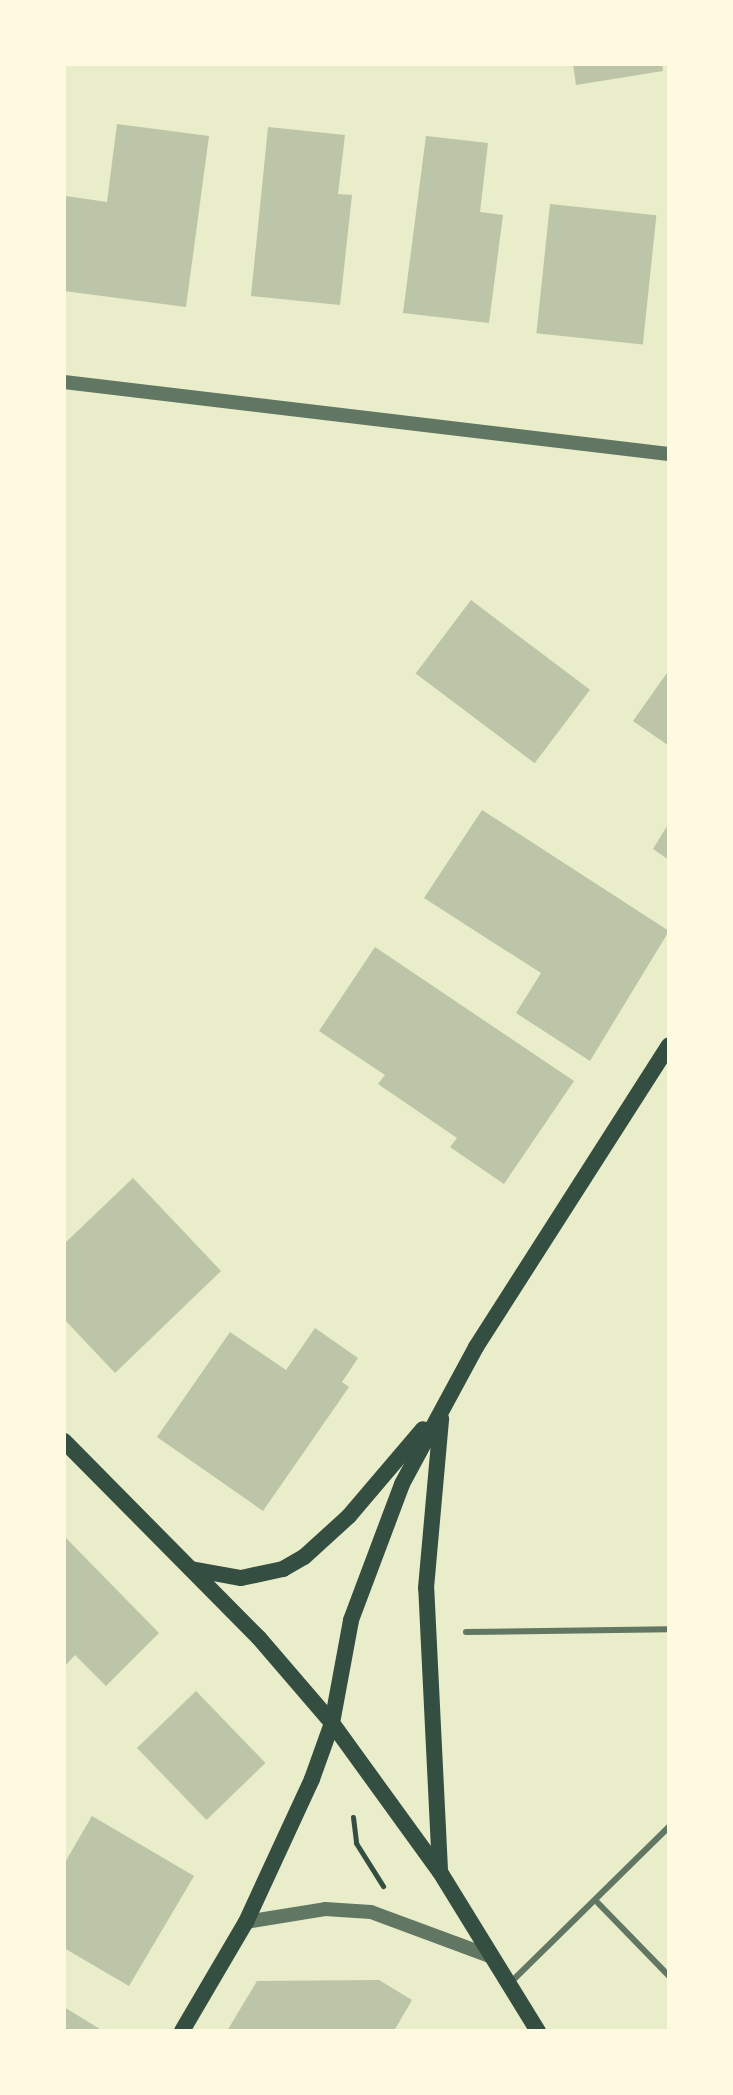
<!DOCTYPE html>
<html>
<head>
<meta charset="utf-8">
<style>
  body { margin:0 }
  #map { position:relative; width:733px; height:2095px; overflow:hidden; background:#e9edc9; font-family:"DejaVu Sans",sans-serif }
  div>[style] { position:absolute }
  .building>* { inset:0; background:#bcc5a7; transform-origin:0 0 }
  .path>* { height:5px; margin:-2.5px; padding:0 2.5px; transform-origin:2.5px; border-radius:2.5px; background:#344e41 }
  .service>* { height:6px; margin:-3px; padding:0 3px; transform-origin:3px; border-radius:3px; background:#617663 }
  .tertiary>* { height:14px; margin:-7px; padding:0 7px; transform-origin:7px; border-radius:7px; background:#617663 }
  .secondary>* { height:16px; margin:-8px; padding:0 8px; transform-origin:8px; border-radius:8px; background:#344e41 }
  span { translate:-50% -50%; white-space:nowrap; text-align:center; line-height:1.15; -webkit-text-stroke:7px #fefae0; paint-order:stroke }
  .frame { position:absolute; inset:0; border:66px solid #fefae0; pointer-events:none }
</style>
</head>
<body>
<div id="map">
  <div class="building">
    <div style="clip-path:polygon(573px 64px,662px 64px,663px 71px,576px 85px)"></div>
    <div style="clip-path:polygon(117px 124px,209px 136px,186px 307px,64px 291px,66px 196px,107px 202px)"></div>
    <div style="clip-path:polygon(268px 127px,345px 135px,338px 194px,352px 195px,340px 305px,251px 296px)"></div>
    <div style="clip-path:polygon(426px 136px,488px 143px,480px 212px,503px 215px,489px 323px,403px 313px)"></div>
    <div style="left:550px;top:204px;width:107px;height:130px;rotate:6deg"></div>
    <div style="left:471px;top:600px;width:149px;height:92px;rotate:37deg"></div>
    <div style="clip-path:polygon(669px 670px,669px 746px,633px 721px)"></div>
    <div style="clip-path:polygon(482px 810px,669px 931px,590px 1061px,516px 1013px,541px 973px,424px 898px)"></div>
    <div style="clip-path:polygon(669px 823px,669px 860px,653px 849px)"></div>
    <div style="clip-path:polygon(375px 947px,574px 1081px,504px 1184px,450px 1147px,457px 1138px,378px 1084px,385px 1075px,319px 1031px)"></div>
    <div style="clip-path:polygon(133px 1178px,221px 1271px,115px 1373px,64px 1319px,64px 1244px)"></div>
    <div style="clip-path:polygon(315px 1328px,358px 1358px,342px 1382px,349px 1387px,263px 1511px,157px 1437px,230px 1332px,286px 1370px)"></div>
    <div style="clip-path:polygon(64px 1536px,159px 1633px,106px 1686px,75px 1655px,64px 1667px)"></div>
    <div style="left:196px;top:1691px;width:100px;height:82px;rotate:46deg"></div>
    <div style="clip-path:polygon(92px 1816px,194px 1876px,129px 1986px,64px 1948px,64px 1864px)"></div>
    <div style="clip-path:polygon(379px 1980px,412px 2000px,394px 2031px,227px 2031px,257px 1981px)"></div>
    <div style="clip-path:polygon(64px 2007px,103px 2031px,64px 2031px)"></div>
  </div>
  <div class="path">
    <div style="left:353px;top:1817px;width:26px;rotate:83deg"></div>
    <div style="left:356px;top:1843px;width:51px;rotate:57.9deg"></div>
  </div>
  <div class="service">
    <div style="left:466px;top:1632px;width:203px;rotate:-0.8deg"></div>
    <div style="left:598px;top:1903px;width:102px;rotate:45.8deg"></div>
    <div style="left:509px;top:1984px;width:224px;rotate:-44.5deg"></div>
  </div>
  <div class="tertiary">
    <div style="left:64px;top:382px;width:609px;rotate:6.79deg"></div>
    <div style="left:246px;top:1922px;width:80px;rotate:-9.3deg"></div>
    <div style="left:325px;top:1909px;width:46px;rotate:3.7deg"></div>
    <div style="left:371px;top:1912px;width:127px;rotate:20.3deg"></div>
  </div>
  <div class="secondary">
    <div style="left:64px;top:1441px;width:277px;rotate:45.3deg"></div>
    <div style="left:259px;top:1638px;width:112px;rotate:49.3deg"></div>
    <div style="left:332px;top:1723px;width:184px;rotate:54.1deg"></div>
    <div style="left:440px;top:1872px;width:187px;rotate:58.4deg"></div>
    <div style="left:191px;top:1569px;width:51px;rotate:10.2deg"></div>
    <div style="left:241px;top:1578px;width:43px;rotate:-12.1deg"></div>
    <div style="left:283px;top:1569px;width:24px;rotate:-30deg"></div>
    <div style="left:304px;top:1557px;width:61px;rotate:-42.3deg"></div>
    <div style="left:349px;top:1516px;width:114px;rotate:-49.6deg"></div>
    <div style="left:440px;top:1870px;width:282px;rotate:-92.8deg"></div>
    <div style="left:426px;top:1588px;width:170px;rotate:-84.9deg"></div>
    <div style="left:182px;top:2031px;width:126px;rotate:-59.6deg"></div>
    <div style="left:246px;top:1922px;width:157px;rotate:-65.2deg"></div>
    <div style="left:312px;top:1779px;width:59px;rotate:-70.3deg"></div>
    <div style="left:332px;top:1723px;width:105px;rotate:-79.5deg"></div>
    <div style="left:351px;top:1620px;width:145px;rotate:-69.4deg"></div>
    <div style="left:402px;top:1484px;width:156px;rotate:-61.6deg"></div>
    <div style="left:476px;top:1347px;width:358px;rotate:-57.4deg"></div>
  </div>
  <div class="frame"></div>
</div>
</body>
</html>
